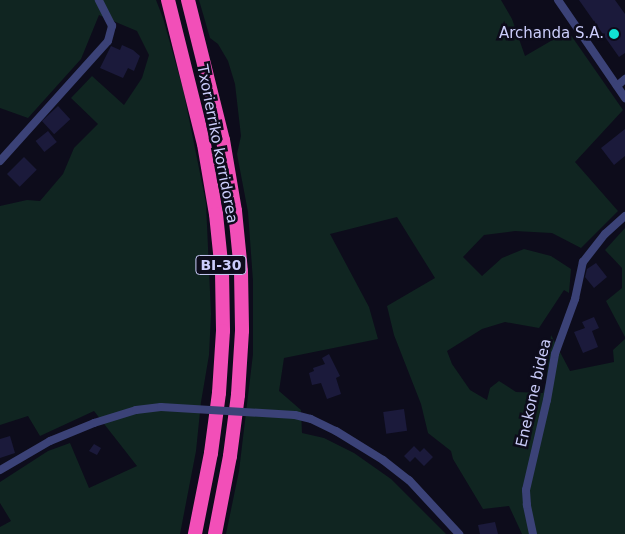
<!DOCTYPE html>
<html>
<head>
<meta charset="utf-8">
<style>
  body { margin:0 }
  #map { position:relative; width:625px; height:534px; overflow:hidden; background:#0d0c1b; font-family:"DejaVu Sans",sans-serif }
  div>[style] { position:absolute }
  .green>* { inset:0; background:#102521 }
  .building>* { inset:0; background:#1b1a3b; transform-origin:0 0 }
  .street>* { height:8px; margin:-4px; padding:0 4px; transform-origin:4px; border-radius:4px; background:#3b4277 }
  .highway>* { height:14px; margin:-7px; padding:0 7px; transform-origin:7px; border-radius:7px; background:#f24fb8 }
  .street-bridge>* { height:8px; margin:-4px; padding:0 4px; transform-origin:4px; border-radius:4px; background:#3b4277 }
  .dots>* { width:14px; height:14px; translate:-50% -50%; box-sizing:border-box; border:2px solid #0d0c1b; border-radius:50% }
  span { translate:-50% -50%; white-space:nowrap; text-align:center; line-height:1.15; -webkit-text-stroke:5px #0d0c1b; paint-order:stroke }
  .shield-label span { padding:1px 4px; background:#0d0c1b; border:1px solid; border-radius:4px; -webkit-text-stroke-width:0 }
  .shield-label { font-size:14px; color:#cbcdfb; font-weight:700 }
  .poi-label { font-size:15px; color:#cbcdfb }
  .right { translate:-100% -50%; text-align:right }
  .street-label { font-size:15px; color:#cbcdfb }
</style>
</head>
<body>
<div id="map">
  <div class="green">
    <div style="clip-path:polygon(0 0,156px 0,163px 18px,183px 89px,206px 203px,211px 314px,209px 355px,201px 402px,196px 451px,180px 534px,0 534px,0 527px,11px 521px,0 503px,0 482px,48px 451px,70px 443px,89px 488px,137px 466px,94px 411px,40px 436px,28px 416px,0 425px,0 206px,27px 200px,40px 201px,63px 174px,74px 148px,98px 124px,71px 98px,92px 76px,124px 105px,142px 78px,149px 55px,137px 31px,99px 15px,81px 59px,28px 118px,0 108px)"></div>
    <div style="clip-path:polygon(199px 0,501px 0,512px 19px,525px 56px,568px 31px,623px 110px,575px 162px,618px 211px,581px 248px,552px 233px,515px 231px,484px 235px,463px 257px,482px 276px,502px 258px,524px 249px,551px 256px,571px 269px,569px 293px,564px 290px,539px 328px,505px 322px,482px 329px,447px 351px,452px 364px,470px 390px,487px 400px,490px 388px,499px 381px,516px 392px,543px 393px,546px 383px,551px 335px,570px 371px,614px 362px,613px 350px,625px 339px,625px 534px,522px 534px,509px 506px,483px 509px,453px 459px,451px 451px,428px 433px,421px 404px,394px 335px,387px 306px,435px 278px,397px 217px,330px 234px,369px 307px,378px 339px,284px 358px,279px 391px,301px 410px,302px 433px,324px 438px,354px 453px,391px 479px,446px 534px,226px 534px,239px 471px,253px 354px,253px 281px,248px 212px,237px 154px,241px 136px,235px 84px,228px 61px,218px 44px,210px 38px)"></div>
    <div style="clip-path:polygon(625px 228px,625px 337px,606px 301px,622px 288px,622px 268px,605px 250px)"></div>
  </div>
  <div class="building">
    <div style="clip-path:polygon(579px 0,615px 0,625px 14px,625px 53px,619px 57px)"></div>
    <div style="clip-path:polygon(122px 45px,133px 50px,140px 56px,134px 71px,128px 68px,123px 78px,100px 68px,111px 46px,120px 50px)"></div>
    <div style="left:58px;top:106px;width:18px;height:22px;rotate:47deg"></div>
    <div style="clip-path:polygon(625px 129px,625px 156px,614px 165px,601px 148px)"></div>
    <div style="left:48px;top:131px;width:14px;height:16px;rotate:51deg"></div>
    <div style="left:24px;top:157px;width:18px;height:24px;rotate:45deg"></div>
    <div style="clip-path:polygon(596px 263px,607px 277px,594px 288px,585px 277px,587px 269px)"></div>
    <div style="clip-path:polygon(594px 317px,599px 328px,592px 331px,598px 347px,583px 353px,574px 332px,585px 328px,582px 322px)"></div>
    <div style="clip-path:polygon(329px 354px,340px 376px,336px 378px,341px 394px,327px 399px,321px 383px,312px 385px,309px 373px,314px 371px,313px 368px,325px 364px,322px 358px)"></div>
    <div style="left:404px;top:409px;width:22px;height:21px;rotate:82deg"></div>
    <div style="clip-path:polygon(10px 436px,15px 453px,0 458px,0 439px)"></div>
    <div style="clip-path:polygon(94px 444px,101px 448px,97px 455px,89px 451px)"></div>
    <div style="clip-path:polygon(414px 446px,420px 452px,424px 448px,433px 457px,424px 466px,415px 457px,410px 462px,404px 456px)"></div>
    <div style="clip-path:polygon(495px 522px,498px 534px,480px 534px,478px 525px)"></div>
  </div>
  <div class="street">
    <div style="left:558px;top:0;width:119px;rotate:55.6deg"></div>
    <div style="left:617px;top:86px;width:11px;rotate:-41deg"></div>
    <div style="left:0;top:161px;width:161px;rotate:-48deg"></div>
    <div style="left:108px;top:41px;width:16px;rotate:-75deg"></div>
    <div style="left:112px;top:26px;width:29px;rotate:-117deg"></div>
    <div style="left:295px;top:415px;width:16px;rotate:14deg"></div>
    <div style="left:311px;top:419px;width:28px;rotate:26deg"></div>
    <div style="left:336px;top:431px;width:55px;rotate:31.7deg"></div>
    <div style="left:383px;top:460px;width:33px;rotate:38deg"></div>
    <div style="left:409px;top:480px;width:74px;rotate:47.2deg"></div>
    <div style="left:0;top:470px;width:58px;rotate:-30.1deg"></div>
    <div style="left:50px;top:441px;width:48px;rotate:-22.2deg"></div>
    <div style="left:94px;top:423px;width:44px;rotate:-17.2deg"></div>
    <div style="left:136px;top:410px;width:25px;rotate:-7deg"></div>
    <div style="left:533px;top:534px;width:30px;rotate:-102deg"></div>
    <div style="left:527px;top:505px;width:15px;rotate:-94deg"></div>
    <div style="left:526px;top:490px;width:92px;rotate:-76.9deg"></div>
    <div style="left:547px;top:400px;width:47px;rotate:-80.1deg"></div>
    <div style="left:555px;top:354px;width:59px;rotate:-70deg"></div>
    <div style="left:575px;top:299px;width:38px;rotate:-78deg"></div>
    <div style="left:583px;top:262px;width:36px;rotate:-52deg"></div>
    <div style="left:605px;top:234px;width:27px;rotate:-42deg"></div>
  </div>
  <div class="highway">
    <div style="left:168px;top:0;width:148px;rotate:76deg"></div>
    <div style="left:204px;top:144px;width:71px;rotate:80.3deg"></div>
    <div style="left:216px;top:214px;width:58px;rotate:84.1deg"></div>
    <div style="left:222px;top:272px;width:59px;rotate:89deg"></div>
    <div style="left:223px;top:331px;width:62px;rotate:93.7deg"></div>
    <div style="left:219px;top:393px;width:61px;rotate:97.6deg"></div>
    <div style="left:211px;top:453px;width:83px;rotate:101.2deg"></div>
    <div style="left:188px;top:0;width:144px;rotate:76deg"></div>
    <div style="left:223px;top:140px;width:72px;rotate:80.4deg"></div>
    <div style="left:235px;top:211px;width:60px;rotate:84.3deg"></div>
    <div style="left:241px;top:271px;width:60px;rotate:89deg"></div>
    <div style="left:242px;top:331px;width:64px;rotate:93.6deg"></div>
    <div style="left:238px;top:395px;width:62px;rotate:97.5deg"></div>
    <div style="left:230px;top:456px;width:79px;rotate:100.9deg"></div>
  </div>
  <div class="street-bridge">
    <div style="left:161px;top:407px;width:134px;rotate:3.4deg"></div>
  </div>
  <div class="dots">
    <div style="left:614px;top:34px;background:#11e0d3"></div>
  </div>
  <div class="shield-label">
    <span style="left:221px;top:265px">BI-30</span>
  </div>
  <div class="poi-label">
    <span class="right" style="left:604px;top:34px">Archanda S.A.</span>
  </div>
  <div class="street-label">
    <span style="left:217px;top:144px;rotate:79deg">Txorierriko korridorea</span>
    <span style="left:534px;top:393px;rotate:-77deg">Enekone bidea</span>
  </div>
</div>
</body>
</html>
